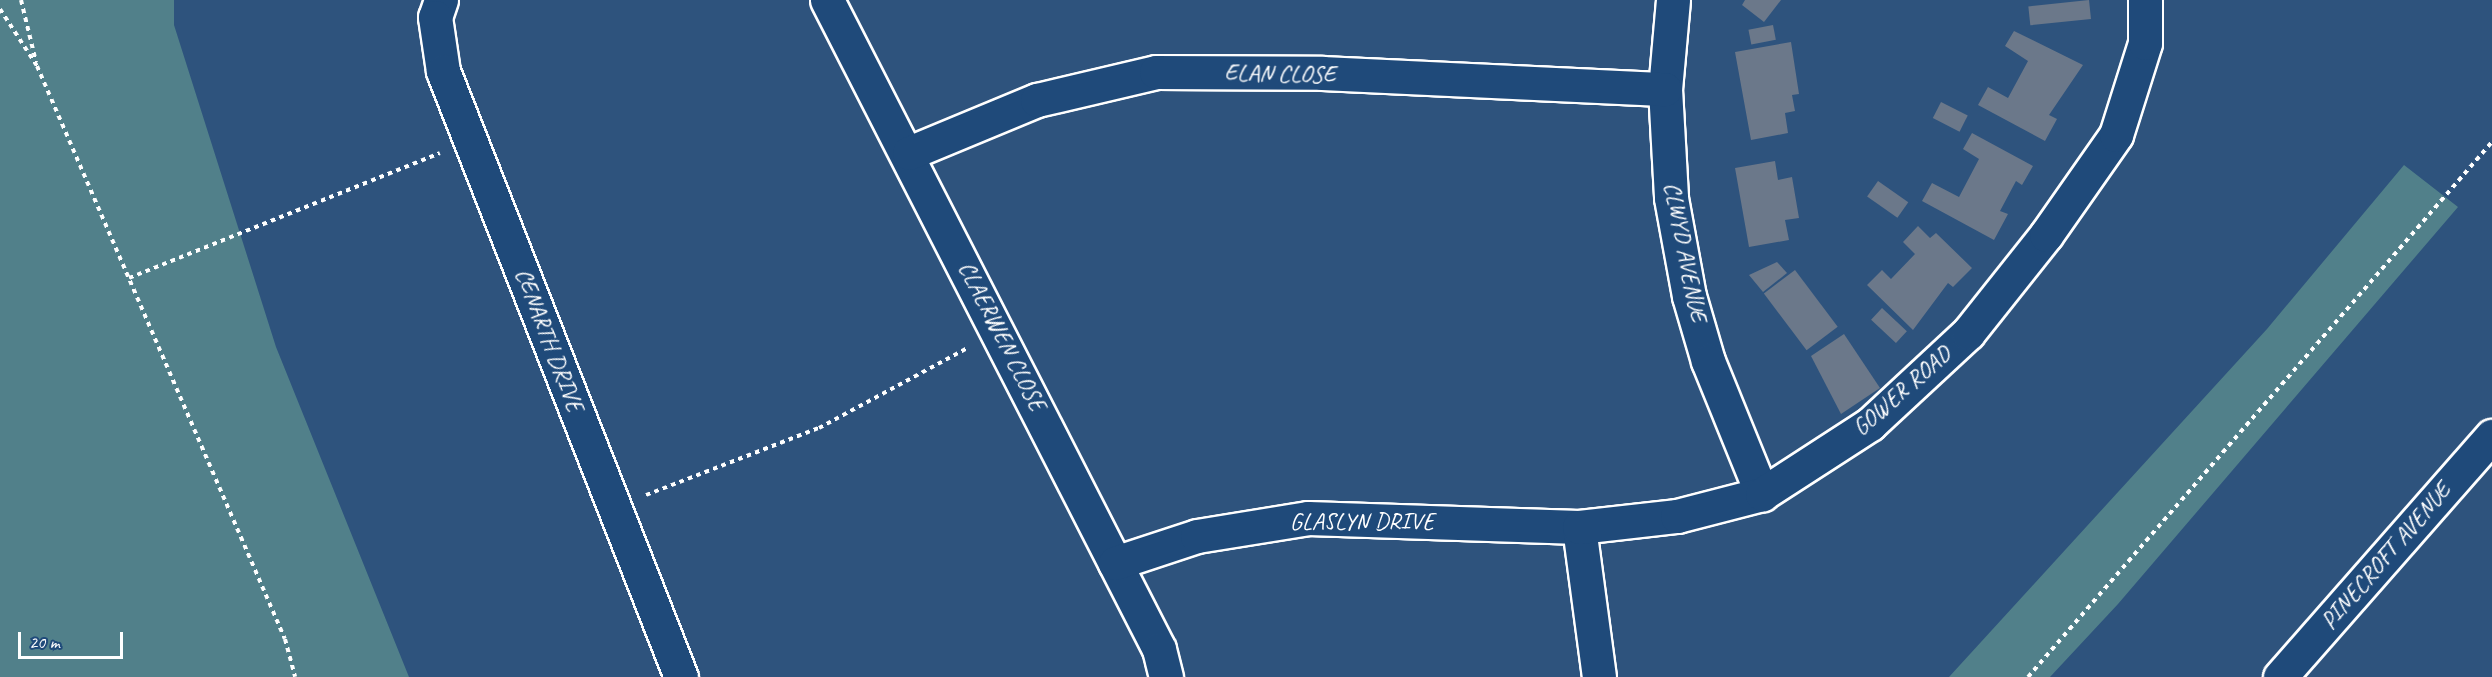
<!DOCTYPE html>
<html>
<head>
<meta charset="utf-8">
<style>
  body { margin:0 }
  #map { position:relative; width:2492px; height:677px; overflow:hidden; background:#2e537d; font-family:Caveat,sans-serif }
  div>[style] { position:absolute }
  .green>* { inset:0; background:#51808a }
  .building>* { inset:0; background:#6b788a; transform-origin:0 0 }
  .path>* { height:4px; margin-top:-2px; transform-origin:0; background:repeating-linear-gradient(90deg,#fff 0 4.5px,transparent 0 9px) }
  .roads { filter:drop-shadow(2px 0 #fff) drop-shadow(-2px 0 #fff) drop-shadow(0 2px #fff) drop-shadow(0 -2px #fff) }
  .minor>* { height:33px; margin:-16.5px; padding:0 16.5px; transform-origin:16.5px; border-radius:16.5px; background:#1f4a7a }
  span { translate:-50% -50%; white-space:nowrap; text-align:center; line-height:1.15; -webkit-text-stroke:4.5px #1f4a7a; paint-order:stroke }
  .street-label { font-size:24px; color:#fff }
  .scale { position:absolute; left:18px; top:632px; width:105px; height:27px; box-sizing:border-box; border:3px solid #fff; border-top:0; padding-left:8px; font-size:18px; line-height:21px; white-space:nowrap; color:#fff; -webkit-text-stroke:4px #1f4a7a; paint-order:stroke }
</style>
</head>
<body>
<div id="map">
  <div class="green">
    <div style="clip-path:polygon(0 0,174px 0,174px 25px,276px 347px,409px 677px,0 677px)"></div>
    <div style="clip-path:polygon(2404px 165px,2458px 207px,2118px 604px,2050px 677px,1949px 677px,2267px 329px)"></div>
  </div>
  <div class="building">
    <div style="clip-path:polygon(1745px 0,1781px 0,1764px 22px,1742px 5px)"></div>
    <div style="left:2089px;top:0;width:19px;height:61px;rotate:84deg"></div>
    <div style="left:1773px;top:25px;width:15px;height:25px;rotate:79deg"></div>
    <div style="clip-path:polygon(2014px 31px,2083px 65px,2049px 115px,2057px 119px,2045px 141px,1978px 105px,1988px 87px,2008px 98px,2028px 61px,2005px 46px)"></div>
    <div style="clip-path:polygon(1791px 42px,1799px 94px,1792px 95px,1795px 111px,1785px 113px,1788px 133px,1751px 140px,1735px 52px)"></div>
    <div style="left:1941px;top:102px;width:30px;height:18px;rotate:27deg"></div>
    <div style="clip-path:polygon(1972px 133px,2033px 166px,2022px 185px,2016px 181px,2000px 211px,2008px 214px,1994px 240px,1922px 201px,1932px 183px,1959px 197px,1979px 159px,1963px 149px)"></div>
    <div style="clip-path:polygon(1775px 161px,1778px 180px,1792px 177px,1799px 218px,1785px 220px,1789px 240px,1749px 247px,1735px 168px)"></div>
    <div style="left:1878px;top:181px;width:37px;height:19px;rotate:35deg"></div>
    <div style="clip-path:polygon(1918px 226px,1930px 238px,1936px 233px,1972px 268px,1953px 287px,1948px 283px,1913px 330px,1867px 285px,1882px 270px,1891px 279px,1915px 254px,1903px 242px)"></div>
    <div style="clip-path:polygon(1777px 262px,1787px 273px,1763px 292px,1749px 275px)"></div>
    <div style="left:1795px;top:270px;width:71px;height:39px;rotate:53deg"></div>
    <div style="left:1882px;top:308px;width:34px;height:16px;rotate:43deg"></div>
    <div style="clip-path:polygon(1844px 334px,1880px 388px,1841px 414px,1811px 356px)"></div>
  </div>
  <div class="path">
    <div style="left:21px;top:0;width:64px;rotate:76.4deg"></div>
    <div style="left:0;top:9px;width:68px;rotate:57deg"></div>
    <div style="left:37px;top:66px;width:624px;rotate:66.6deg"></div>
    <div style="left:285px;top:639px;width:39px;rotate:75deg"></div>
    <div style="left:129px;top:278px;width:335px;rotate:-21.9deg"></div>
    <div style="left:646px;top:495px;width:186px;rotate:-21.2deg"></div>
    <div style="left:819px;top:428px;width:167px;rotate:-28.3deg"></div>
    <div style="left:2028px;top:677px;width:708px;rotate:-49.07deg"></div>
  </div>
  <div class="roads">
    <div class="minor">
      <div style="left:441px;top:0;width:18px;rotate:109deg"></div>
      <div style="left:435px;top:17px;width:55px;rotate:81.6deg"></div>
      <div style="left:443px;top:71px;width:651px;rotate:68.56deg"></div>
      <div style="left:827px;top:0;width:729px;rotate:62.91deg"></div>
      <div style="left:1159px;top:649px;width:29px;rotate:76deg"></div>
      <div style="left:1673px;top:0;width:89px;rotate:95.1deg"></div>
      <div style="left:1665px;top:89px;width:109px;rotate:86.8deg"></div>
      <div style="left:1671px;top:198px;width:100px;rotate:79.6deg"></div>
      <div style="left:1689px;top:296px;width:68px;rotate:73.7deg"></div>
      <div style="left:1708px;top:361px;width:144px;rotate:67.9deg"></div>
      <div style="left:909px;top:153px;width:139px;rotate:-22.5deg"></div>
      <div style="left:1037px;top:100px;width:122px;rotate:-13.2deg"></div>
      <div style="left:1156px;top:72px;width:166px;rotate:0.3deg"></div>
      <div style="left:1322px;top:73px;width:343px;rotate:2.7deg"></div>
      <div style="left:1115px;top:563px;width:86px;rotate:-18.2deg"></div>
      <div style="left:1197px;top:536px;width:112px;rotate:-9.2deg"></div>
      <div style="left:1308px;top:518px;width:271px;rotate:1.9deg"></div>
      <div style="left:1599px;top:677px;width:151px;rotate:-97.6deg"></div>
      <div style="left:1579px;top:527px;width:99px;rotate:-6.4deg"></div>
      <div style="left:1677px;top:516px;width:88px;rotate:-14.5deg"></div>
      <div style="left:1762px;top:494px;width:129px;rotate:-32.9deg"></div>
      <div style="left:1870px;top:424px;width:134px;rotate:-42.9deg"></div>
      <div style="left:1968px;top:333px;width:125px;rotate:-51.5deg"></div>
      <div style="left:2046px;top:235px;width:122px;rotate:-55deg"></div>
      <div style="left:2116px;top:135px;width:96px;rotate:-72.5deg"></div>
      <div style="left:2145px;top:43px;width:43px;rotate:-90deg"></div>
      <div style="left:2280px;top:677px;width:321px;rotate:-48.7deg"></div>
    </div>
  </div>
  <div class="street-label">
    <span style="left:1280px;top:74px;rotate:1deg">ELAN CLOSE</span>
    <span style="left:1685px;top:252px;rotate:79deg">CLWYD AVENUE</span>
    <span style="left:1002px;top:336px;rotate:63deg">CLAERWEN CLOSE</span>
    <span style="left:549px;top:340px;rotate:69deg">CENARTH DRIVE</span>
    <span style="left:1902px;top:391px;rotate:-41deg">GOWER ROAD</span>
    <span style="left:1362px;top:522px">GLASLYN DRIVE</span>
    <span style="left:2386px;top:556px;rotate:-49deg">PINECROFT AVENUE</span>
  </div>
  <div class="scale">20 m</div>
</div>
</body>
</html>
